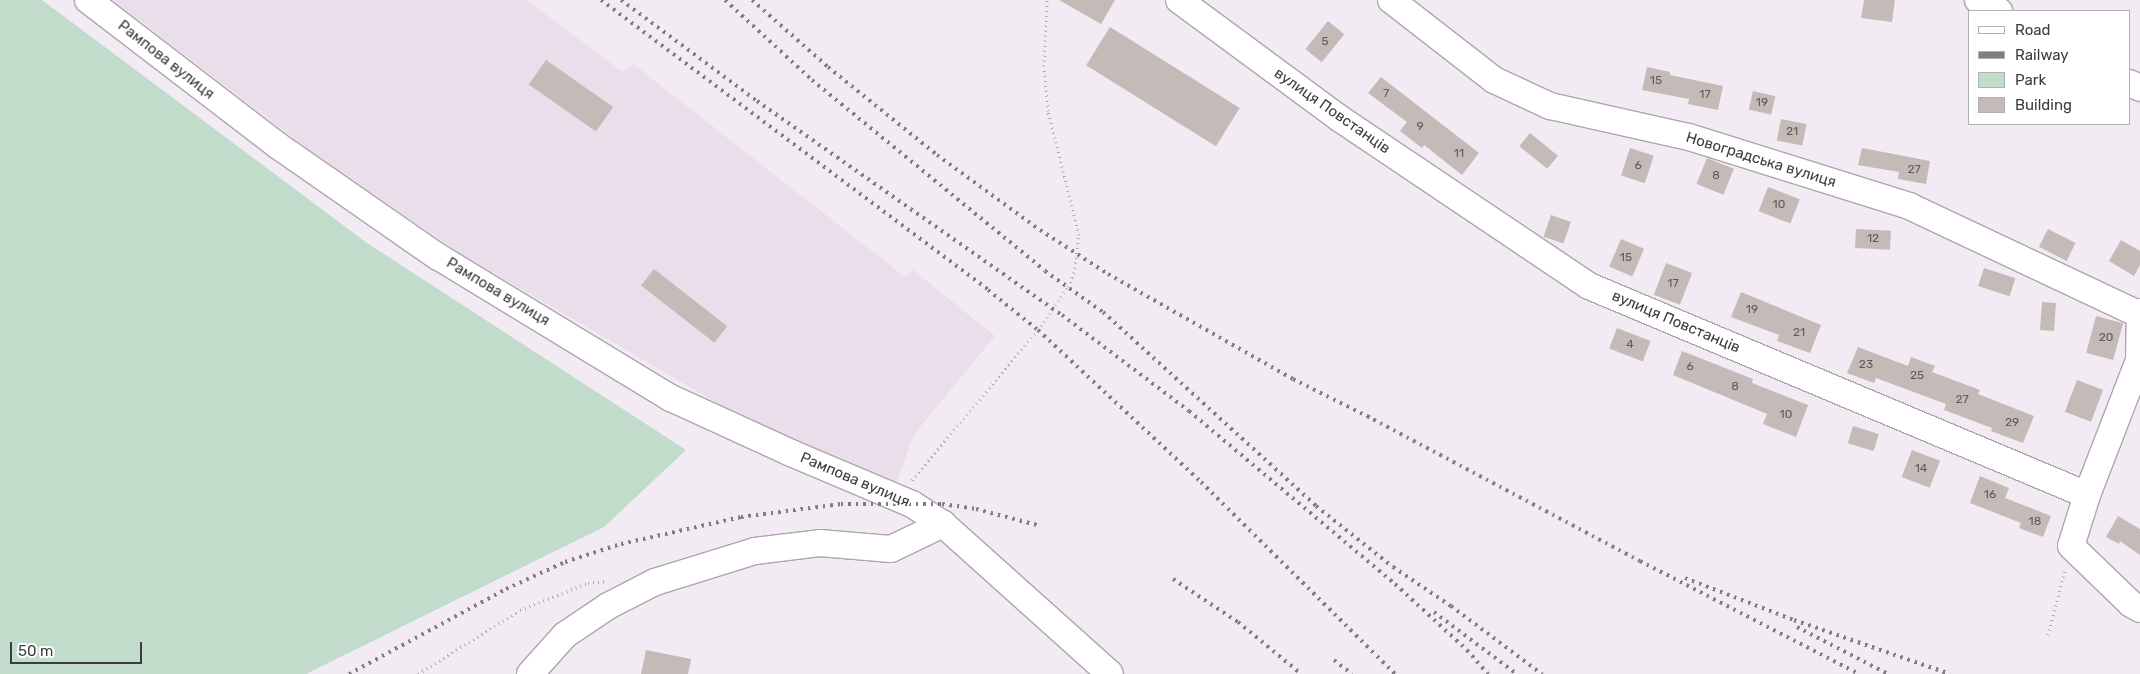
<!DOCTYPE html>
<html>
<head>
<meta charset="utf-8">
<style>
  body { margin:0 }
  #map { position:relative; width:2140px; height:674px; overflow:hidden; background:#f2ebf3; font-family:Rubik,sans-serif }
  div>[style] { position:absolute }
  .built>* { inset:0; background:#eadeeb }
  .green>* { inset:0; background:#c1dcca }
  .building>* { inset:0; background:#c4bab7; transform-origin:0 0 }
  .path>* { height:3px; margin-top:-1.5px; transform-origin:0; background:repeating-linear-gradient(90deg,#afaab0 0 1px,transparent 0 5px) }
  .roads { filter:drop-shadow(1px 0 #ada6ad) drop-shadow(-1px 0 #ada6ad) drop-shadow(0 1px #ada6ad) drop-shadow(0 -1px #ada6ad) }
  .minor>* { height:26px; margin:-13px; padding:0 13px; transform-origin:13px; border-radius:13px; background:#fff }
  .rail>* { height:4px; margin-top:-2px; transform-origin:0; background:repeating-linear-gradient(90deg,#817d82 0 2.5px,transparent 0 7.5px) }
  span { translate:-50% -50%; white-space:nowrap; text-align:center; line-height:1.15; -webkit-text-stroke:4px #fff; paint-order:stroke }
  .number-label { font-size:12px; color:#5f5b5c }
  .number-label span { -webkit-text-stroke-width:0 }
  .street-label { font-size:15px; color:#3d3b3e }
  .legend { position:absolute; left:1968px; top:10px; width:162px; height:115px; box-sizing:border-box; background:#fff; border:1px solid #b1b1b2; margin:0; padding:6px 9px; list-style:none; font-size:15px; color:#3d3b3e }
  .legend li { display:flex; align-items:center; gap:10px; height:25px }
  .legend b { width:25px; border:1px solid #b1b1b2 }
  .scale { position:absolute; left:10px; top:642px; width:132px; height:22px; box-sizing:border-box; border:2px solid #3d3b3e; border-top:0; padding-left:6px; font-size:15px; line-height:18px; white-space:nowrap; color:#3d3b3e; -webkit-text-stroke:4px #fff; paint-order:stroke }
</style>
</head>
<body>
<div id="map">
  <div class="built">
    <div style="clip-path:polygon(113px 0,527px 0,622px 72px,633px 64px,905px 277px,913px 270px,995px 336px,920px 427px,912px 439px,897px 482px,760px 428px,461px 254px,304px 146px)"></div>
  </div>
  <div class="green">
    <div style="clip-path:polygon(0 0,42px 0,367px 243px,686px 450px,604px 527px,306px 674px,0 674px)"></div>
  </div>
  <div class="building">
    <div style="clip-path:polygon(1059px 0,1115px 0,1101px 24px)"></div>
    <div style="clip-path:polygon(1864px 0,1895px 0,1892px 22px,1861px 18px)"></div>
    <div style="left:1328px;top:21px;width:21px;height:36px;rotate:39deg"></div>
    <div style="left:1110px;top:27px;width:153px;height:45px;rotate:32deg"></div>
    <div style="left:546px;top:60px;width:82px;height:30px;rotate:35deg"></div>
    <div style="clip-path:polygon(1647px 67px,1670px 72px,1670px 75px,1723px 86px,1718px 110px,1688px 104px,1689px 99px,1642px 90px)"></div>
    <div style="clip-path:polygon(1381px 77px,1479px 153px,1462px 175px,1424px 145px,1422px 148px,1400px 131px,1407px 122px,1368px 93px)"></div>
    <div style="left:1753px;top:91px;width:23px;height:19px;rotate:13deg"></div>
    <div style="left:1781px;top:119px;width:26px;height:22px;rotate:11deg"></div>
    <div style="left:1530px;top:133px;width:36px;height:17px;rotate:39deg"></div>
    <div style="left:1630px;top:148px;width:25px;height:29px;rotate:18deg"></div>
    <div style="clip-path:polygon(1862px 148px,1930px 161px,1926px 184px,1898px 179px,1899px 172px,1858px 165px)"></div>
    <div style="left:1707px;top:158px;width:29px;height:28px;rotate:22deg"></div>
    <div style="left:1768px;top:187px;width:34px;height:26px;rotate:21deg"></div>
    <div style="left:1551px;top:215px;width:21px;height:23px;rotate:19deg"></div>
    <div style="left:1856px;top:229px;width:35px;height:19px;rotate:3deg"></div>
    <div style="left:2048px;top:229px;width:31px;height:20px;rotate:27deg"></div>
    <div style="left:1621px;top:239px;width:25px;height:30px;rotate:23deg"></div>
    <div style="clip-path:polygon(2121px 240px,2140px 251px,2140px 265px,2134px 276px,2109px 261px)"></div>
    <div style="left:1666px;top:263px;width:28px;height:34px;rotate:21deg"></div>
    <div style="left:1984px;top:268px;width:33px;height:19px;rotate:18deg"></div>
    <div style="left:654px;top:269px;width:93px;height:21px;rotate:38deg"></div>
    <div style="clip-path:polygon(1741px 292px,1821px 325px,1810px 353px,1777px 341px,1779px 335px,1731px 317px)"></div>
    <div style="left:2042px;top:302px;width:14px;height:28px;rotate:4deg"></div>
    <div style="left:2096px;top:316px;width:28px;height:38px;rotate:15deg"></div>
    <div style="left:1617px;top:328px;width:36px;height:22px;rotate:21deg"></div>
    <div style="clip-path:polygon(1858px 347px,1908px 366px,1911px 357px,1935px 366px,1932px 372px,1980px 390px,1978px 394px,2034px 416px,2023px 443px,1991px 431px,1992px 428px,1944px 410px,1946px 404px,1876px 378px,1874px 383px,1847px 373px)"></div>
    <div style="clip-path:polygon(1682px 351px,1753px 379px,1752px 383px,1808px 405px,1796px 437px,1763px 424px,1767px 414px,1673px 375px)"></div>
    <div style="left:2077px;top:380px;width:28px;height:34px;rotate:21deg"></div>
    <div style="left:1853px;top:426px;width:27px;height:18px;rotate:17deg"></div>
    <div style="left:1912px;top:450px;width:30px;height:29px;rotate:21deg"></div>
    <div style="clip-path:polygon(1980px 476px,2009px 488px,2005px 498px,2051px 516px,2043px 537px,2019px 528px,2021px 523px,1970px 503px)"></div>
    <div style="clip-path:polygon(2118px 516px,2140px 529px,2140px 555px,2120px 541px,2119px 544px,2106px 537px)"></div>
    <div style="clip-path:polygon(646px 650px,691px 659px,688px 674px,641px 674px)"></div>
  </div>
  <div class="path">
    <div style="left:912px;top:480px;width:196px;rotate:-50deg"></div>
    <div style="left:1038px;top:330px;width:52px;rotate:-55.1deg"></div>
    <div style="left:1068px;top:287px;width:15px;rotate:-67deg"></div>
    <div style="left:1074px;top:273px;width:38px;rotate:-83deg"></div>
    <div style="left:1079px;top:235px;width:128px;rotate:-104deg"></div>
    <div style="left:1048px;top:111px;width:45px;rotate:-95.1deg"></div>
    <div style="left:1044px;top:66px;width:66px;rotate:-87.4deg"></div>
    <div style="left:2048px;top:635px;width:67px;rotate:-75.3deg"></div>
    <div style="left:418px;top:674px;width:120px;rotate:-32.1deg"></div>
    <div style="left:520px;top:610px;width:73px;rotate:-21.7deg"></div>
    <div style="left:588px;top:583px;width:19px;rotate:-6deg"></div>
  </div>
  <div class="roads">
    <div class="minor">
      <div style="left:88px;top:0;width:238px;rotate:37.5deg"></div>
      <div style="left:277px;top:145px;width:195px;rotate:34.8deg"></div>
      <div style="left:437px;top:256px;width:274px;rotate:31.3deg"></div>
      <div style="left:671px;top:398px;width:132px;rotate:24.6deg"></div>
      <div style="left:791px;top:453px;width:131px;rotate:22.9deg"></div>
      <div style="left:912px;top:504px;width:37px;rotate:33deg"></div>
      <div style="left:943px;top:524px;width:224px;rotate:41.9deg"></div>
      <div style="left:1179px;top:0;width:199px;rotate:36.4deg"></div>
      <div style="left:1339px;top:118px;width:301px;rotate:33.9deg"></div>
      <div style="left:1589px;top:286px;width:540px;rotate:22.77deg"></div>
      <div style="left:2087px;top:495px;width:53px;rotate:107.4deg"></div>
      <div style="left:2071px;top:546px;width:83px;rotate:44deg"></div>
      <div style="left:2131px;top:604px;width:10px;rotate:29deg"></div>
      <div style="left:1391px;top:0;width:130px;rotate:37.8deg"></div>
      <div style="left:1494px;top:80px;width:62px;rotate:24.9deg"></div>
      <div style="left:1550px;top:106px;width:142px;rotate:12.6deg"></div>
      <div style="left:1689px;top:137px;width:231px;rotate:17.4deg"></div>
      <div style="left:1909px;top:206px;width:254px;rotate:25.2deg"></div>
      <div style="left:1978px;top:0;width:24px;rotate:28deg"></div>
      <div style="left:2129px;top:83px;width:12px;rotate:24deg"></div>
      <div style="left:2087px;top:495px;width:145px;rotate:-68.9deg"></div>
      <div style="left:2139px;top:360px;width:48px;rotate:-88.8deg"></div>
      <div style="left:530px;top:674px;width:52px;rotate:-48.1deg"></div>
      <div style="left:565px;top:635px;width:52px;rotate:-34deg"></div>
      <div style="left:608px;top:606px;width:53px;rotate:-27.1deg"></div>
      <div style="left:655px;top:582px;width:105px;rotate:-17.2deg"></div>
      <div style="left:755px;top:551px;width:65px;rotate:-7deg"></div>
      <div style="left:820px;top:543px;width:71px;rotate:4.8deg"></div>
      <div style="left:891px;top:549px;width:58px;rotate:-25.7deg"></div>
    </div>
  </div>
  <div class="rail">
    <div style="left:601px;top:0;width:484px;rotate:36.8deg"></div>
    <div style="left:988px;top:290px;width:64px;rotate:38.7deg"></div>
    <div style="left:1038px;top:330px;width:223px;rotate:43deg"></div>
    <div style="left:1201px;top:482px;width:273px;rotate:44.7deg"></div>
    <div style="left:621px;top:0;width:169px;rotate:36.6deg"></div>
    <div style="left:757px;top:101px;width:373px;rotate:35.1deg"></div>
    <div style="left:1062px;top:315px;width:159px;rotate:37.1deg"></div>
    <div style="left:1189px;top:411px;width:269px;rotate:40deg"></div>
    <div style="left:1395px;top:584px;width:98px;rotate:42.5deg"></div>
    <div style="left:1467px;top:650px;width:32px;rotate:49deg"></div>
    <div style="left:725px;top:0;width:118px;rotate:42.6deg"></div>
    <div style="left:812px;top:80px;width:301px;rotate:39.3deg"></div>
    <div style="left:1045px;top:271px;width:71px;rotate:35.3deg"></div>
    <div style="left:1103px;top:312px;width:288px;rotate:42.3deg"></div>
    <div style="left:1316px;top:506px;width:98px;rotate:38.4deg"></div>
    <div style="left:1393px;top:567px;width:70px;rotate:33.9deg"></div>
    <div style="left:1451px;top:606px;width:114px;rotate:36.8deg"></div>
    <div style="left:752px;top:0;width:101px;rotate:41.4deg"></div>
    <div style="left:828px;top:67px;width:140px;rotate:38.9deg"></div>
    <div style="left:937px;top:155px;width:127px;rotate:36.1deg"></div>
    <div style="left:1040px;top:230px;width:81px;rotate:32.9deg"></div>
    <div style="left:1108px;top:274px;width:213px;rotate:29.6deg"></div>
    <div style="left:1293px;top:379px;width:83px;rotate:26.6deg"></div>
    <div style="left:1367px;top:416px;width:309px;rotate:28deg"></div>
    <div style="left:1640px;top:561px;width:246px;rotate:27.3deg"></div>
    <div style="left:1685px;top:578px;width:117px;rotate:21.1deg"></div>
    <div style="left:1794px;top:620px;width:165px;rotate:19.1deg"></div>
    <div style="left:1173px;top:579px;width:78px;rotate:33.5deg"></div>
    <div style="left:1238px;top:622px;width:82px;rotate:39.5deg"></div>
    <div style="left:1434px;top:612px;width:104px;rotate:36.8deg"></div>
    <div style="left:1797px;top:627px;width:102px;rotate:27.3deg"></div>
    <div style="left:1334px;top:660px;width:23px;rotate:38deg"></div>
    <div style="left:349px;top:674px;width:179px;rotate:-28.4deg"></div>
    <div style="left:506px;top:589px;width:65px;rotate:-24.6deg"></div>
    <div style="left:565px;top:562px;width:59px;rotate:-17.8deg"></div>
    <div style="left:621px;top:544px;width:123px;rotate:-12.7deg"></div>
    <div style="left:741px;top:517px;width:101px;rotate:-7.4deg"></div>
    <div style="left:841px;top:504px;width:101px"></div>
    <div style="left:942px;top:504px;width:34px;rotate:8deg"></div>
    <div style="left:976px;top:509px;width:67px;rotate:14.7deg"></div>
  </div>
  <div class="number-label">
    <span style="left:1325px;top:42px">5</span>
    <span style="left:1656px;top:81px">15</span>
    <span style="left:1386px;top:94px">7</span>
    <span style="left:1705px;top:95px">17</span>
    <span style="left:1762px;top:103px">19</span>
    <span style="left:1420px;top:127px">9</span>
    <span style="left:1792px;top:132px">21</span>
    <span style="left:1459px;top:154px">11</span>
    <span style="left:1638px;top:166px">6</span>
    <span style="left:1914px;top:170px">27</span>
    <span style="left:1716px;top:176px">8</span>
    <span style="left:1779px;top:205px">10</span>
    <span style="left:1873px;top:239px">12</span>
    <span style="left:1626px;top:258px">15</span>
    <span style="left:1673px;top:284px">17</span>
    <span style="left:1752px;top:310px">19</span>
    <span style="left:1799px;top:333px">21</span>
    <span style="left:2106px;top:338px">20</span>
    <span style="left:1630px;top:345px">4</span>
    <span style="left:1866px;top:365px">23</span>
    <span style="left:1690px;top:367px">6</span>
    <span style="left:1917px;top:376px">25</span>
    <span style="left:1735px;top:387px">8</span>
    <span style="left:1962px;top:400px">27</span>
    <span style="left:1786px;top:415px">10</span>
    <span style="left:2012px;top:423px">29</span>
    <span style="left:1921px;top:469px">14</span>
    <span style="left:1990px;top:495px">16</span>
    <span style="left:2035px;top:522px">18</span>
  </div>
  <div class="street-label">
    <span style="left:166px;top:60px;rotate:38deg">Рампова вулиця</span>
    <span style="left:1332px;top:111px;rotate:35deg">вулиця Повстанців</span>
    <span style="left:1761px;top:160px;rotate:17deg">Новоградська вулиця</span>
    <span style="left:498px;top:292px;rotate:31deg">Рампова вулиця</span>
    <span style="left:1676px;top:322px;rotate:23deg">вулиця Повстанців</span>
    <span style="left:855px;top:480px;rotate:23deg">Рампова вулиця</span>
  </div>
  <ul class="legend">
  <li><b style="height:6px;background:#fff"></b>Road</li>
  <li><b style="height:6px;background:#817d82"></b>Railway</li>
  <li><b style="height:14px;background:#c1dcca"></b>Park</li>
  <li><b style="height:14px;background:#c4bab7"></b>Building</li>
  </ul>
  <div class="scale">50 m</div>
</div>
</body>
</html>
